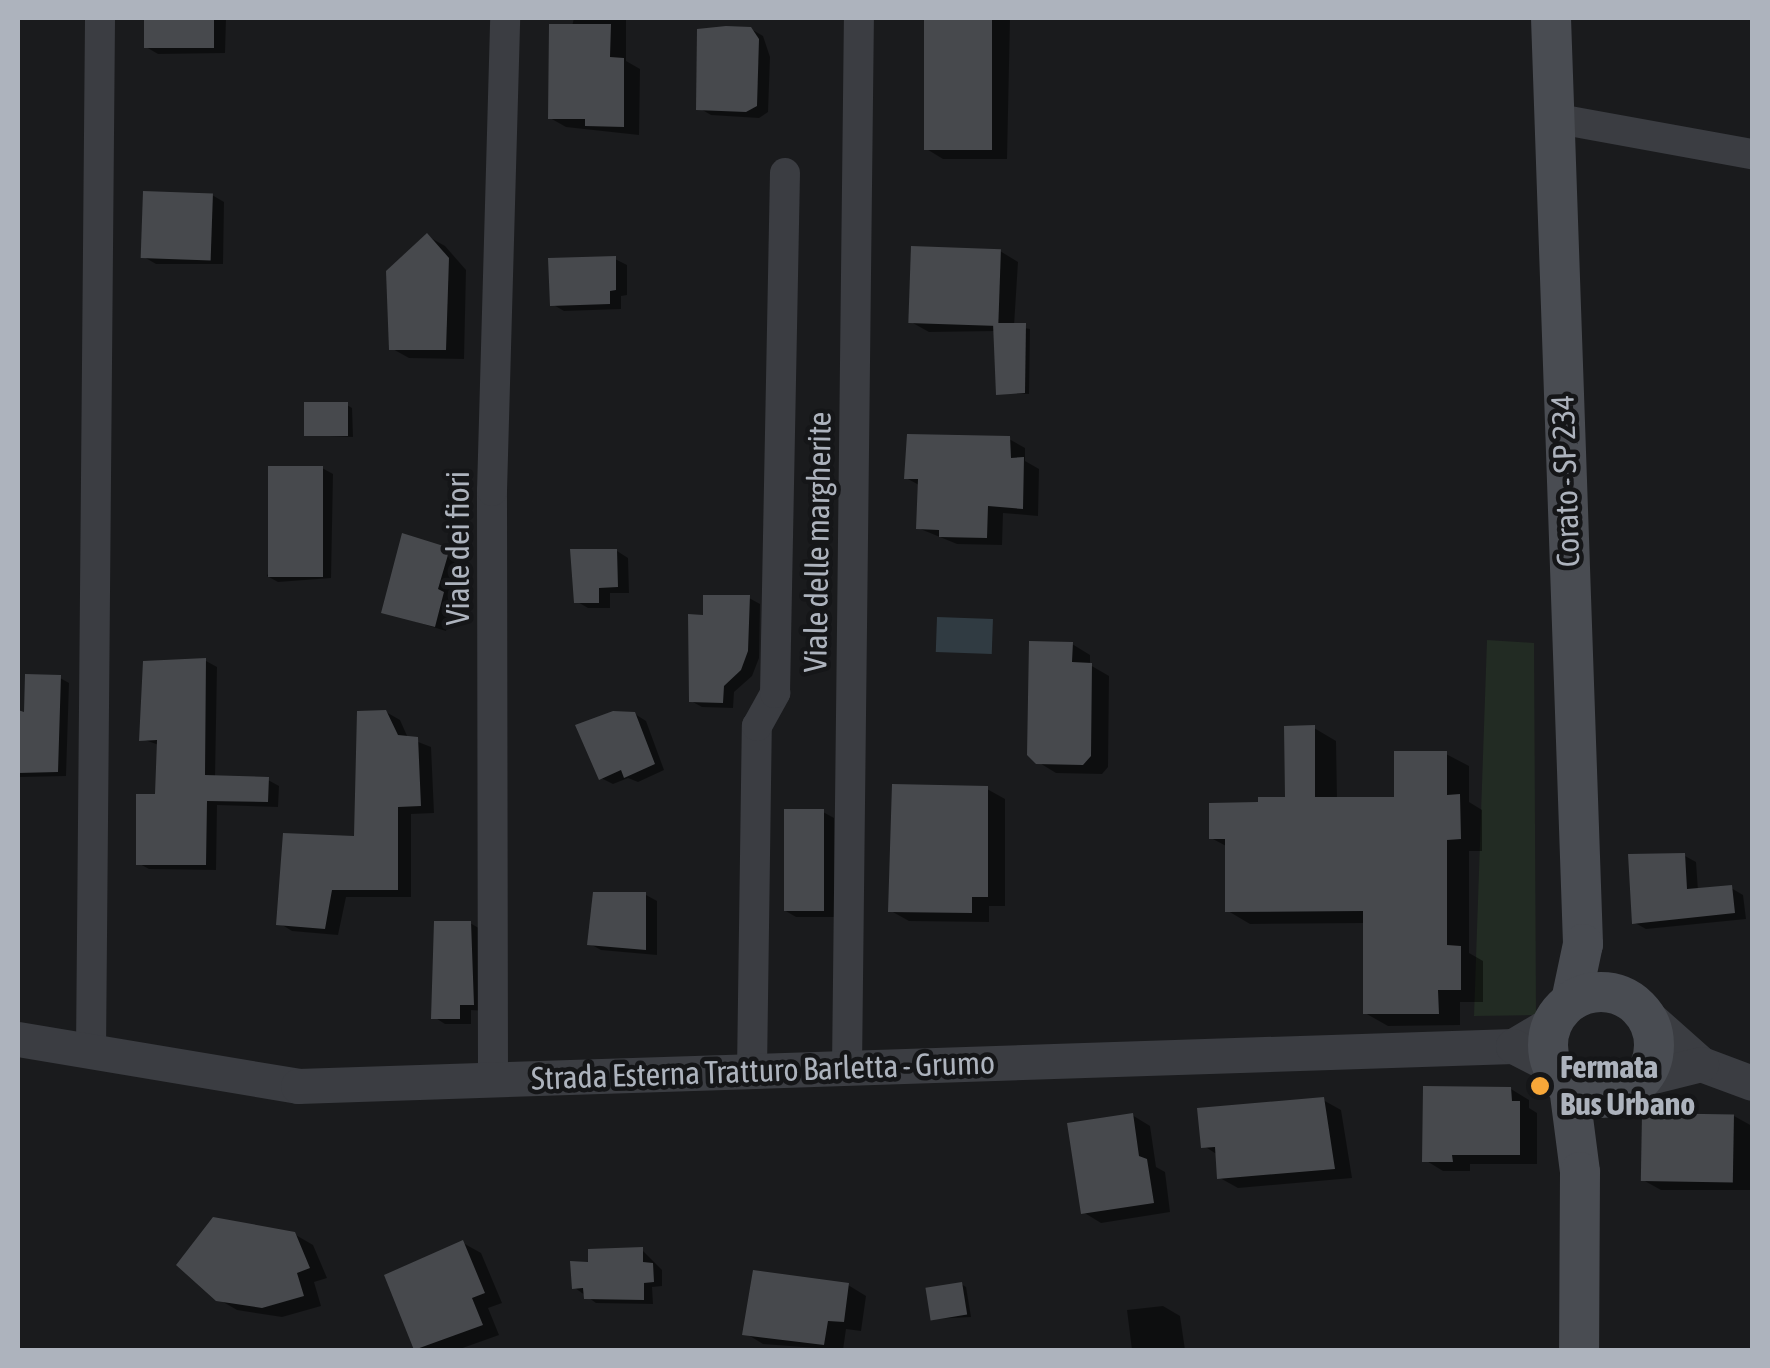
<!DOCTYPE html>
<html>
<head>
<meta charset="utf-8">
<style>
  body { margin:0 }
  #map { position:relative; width:1770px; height:1368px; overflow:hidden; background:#1a1b1d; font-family:"Asap Condensed",sans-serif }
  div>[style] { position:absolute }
  .green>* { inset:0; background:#222b23 }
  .water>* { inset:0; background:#303b42; transform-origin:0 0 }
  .shadow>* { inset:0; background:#0007 }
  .building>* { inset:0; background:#47494d; transform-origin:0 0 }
  .minor>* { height:30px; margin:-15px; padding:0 15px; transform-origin:15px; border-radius:15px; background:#3b3d42 }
  .tertiary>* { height:35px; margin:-17.5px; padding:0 17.5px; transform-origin:17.5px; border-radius:17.5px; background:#3b3d42 }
  .secondary>* { height:40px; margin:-20px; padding:0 20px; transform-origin:20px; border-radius:20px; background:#494c52 }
  .secondary>.ring { margin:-20px; padding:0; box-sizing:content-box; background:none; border:40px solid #494c52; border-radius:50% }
  .dots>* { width:28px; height:28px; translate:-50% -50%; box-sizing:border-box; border:5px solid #151618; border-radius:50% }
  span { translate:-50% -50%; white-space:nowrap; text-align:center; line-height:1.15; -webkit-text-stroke:9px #151618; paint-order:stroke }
  .street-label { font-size:32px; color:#adb3bd }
  .poi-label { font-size:32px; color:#adb3bd; font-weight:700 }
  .left { translate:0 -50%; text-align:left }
  .frame { position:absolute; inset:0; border:20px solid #adb3bd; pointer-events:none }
</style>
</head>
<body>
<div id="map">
  <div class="green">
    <div style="clip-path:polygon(1487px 640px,1534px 643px,1536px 1015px,1474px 1016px)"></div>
  </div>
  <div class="water">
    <div style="left:937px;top:617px;width:56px;height:35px;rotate:2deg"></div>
  </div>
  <div class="shadow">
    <div style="clip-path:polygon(147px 18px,226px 18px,225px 53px,158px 54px,146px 47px)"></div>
    <div style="clip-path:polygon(574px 18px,626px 18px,626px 61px,640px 69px,639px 135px,566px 127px,550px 118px)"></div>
    <div style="clip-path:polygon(928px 18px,1010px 18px,1007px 159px,943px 159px,925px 148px)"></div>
    <div style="clip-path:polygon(751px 29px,763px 36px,770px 57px,768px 112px,759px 118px,711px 115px,699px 108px)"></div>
    <div style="clip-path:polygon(212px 195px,224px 202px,223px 264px,156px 264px,144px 257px)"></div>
    <div style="clip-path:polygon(427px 236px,445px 246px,466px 270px,464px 359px,409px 358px,391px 348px)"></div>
    <div style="clip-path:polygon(1000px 251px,1018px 262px,1014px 326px,1030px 329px,1029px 394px,998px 393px,996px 331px,929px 332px,911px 322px)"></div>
    <div style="clip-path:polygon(615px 259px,627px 265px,627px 295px,621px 296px,621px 309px,564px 311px,552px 304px)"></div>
    <div style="clip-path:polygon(347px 405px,352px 408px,353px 437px,306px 435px)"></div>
    <div style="clip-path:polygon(1009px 439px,1025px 448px,1025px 461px,1039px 469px,1038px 516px,1003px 513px,1002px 545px,957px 544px,918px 528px,921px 486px,906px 478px)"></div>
    <div style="clip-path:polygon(322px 468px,333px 474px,331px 578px,278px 582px,267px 576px)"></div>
    <div style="clip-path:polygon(449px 551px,460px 557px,448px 597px,455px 601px,446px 631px,384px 612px)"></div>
    <div style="clip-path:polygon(617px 551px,628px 558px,629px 593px,610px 593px,610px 608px,588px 608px,576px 601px)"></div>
    <div style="clip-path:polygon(749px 598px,760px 604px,759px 658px,752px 676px,734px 692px,733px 708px,702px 707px,691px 701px,705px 617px)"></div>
    <div style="clip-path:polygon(1072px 644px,1090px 655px,1090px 665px,1109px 676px,1108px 767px,1102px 774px,1056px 773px,1038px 762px)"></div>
    <div style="clip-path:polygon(206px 661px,217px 667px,215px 778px,268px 780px,279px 786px,278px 807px,217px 805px,216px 870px,149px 869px,138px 863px,157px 796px,159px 745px,142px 739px)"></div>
    <div style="clip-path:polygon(60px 678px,69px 683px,66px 776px,20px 777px,18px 712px,26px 715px)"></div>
    <div style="clip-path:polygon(386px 712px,400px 720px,408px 738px,431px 747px,434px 813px,411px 814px,411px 897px,346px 897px,338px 935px,292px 931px,279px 923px,357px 838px)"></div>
    <div style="clip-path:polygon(635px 714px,646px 721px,664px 770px,638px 782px,628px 778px,613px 784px,601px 778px)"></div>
    <div style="clip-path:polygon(1314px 728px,1336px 741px,1337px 799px,1396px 799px,1446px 754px,1469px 766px,1469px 802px,1482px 810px,1482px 851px,1469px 851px,1469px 953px,1483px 961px,1483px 1002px,1460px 1002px,1460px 1025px,1388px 1026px,1365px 1013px,1365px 923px,1250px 924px,1228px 911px,1228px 847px,1211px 838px,1261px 805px,1287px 799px)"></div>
    <div style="clip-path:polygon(987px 789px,1005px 799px,1005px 906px,989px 906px,989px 922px,909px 921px,891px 911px)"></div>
    <div style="clip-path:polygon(823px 812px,834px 818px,834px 917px,796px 917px,784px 910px)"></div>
    <div style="clip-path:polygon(1685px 856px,1696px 862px,1698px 891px,1731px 888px,1743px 895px,1746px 919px,1646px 929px,1635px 923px)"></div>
    <div style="clip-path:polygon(646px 895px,657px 901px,657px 955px,601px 950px,590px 944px,591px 910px)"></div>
    <div style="clip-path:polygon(470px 923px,482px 930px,485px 1011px,471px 1010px,471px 1024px,445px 1024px,434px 1017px)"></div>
    <div style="clip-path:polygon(1511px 1089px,1529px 1100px,1529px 1108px,1537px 1113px,1537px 1164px,1470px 1164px,1470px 1171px,1443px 1171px,1425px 1160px)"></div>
    <div style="clip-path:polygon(1323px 1100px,1341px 1110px,1352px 1178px,1238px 1188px,1220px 1178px,1218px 1155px,1204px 1146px)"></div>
    <div style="clip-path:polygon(1132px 1115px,1150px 1126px,1156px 1167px,1165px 1172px,1170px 1212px,1101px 1223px,1083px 1212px)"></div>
    <div style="clip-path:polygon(1734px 1116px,1752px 1126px,1750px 1190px,1661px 1190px,1643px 1180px)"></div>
    <div style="clip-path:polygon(294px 1234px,313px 1245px,327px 1278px,314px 1282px,321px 1306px,282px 1317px,237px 1310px,218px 1299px)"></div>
    <div style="clip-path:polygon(463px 1243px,481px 1253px,502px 1303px,488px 1308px,499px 1335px,457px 1350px,420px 1350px,416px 1349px)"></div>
    <div style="clip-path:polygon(642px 1250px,662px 1270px,662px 1286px,652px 1287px,653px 1304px,596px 1303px,575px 1288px,591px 1264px)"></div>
    <div style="clip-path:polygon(961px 1284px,966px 1287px,971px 1317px,932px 1319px)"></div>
    <div style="clip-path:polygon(848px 1285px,866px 1296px,861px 1331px,846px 1329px,843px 1350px,763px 1344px,745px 1333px)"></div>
    <div style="clip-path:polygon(1163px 1306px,1180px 1316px,1185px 1350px,1132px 1350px,1127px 1310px)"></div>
  </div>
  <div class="building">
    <div style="left:144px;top:18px;width:70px;height:30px"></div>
    <div style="left:924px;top:18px;width:68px;height:132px"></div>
    <div style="clip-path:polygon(549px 24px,611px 24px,610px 57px,624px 58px,624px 127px,585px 126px,585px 119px,548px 119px)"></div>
    <div style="clip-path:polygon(726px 26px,751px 27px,759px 39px,757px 106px,746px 112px,696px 110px,697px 29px)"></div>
    <div style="left:143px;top:191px;width:70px;height:67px;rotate:2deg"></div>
    <div style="clip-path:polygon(427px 233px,449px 258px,446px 350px,389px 350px,386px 271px)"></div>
    <div style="left:911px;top:246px;width:90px;height:77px;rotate:2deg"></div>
    <div style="clip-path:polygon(616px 256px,616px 290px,610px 291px,610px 304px,550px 306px,548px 258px)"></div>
    <div style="clip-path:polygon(993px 323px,1026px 323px,1025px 393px,996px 395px)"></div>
    <div style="left:304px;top:402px;width:44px;height:34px"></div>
    <div style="clip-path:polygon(907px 434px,1010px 436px,1011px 458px,1024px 457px,1023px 509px,988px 506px,987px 538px,939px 537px,939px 530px,916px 529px,918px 479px,904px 479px)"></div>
    <div style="left:268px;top:466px;width:55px;height:111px"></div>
    <div style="clip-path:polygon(402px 533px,450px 548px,438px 589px,444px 592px,435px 627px,381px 613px)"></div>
    <div style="clip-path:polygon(570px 549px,617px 549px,618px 587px,599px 588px,599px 603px,574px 603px)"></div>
    <div style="clip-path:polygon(703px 595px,750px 595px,748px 651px,741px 670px,724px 686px,723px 703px,689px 702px,688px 614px,703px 615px)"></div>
    <div style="clip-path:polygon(1029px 641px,1073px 642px,1072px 662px,1092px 663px,1091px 756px,1083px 765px,1036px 764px,1027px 755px)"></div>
    <div style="clip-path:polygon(206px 658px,205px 775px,269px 777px,268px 802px,207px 801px,206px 865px,136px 865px,136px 794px,155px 794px,157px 740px,139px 741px,143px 661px)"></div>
    <div style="clip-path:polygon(25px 674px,61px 675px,58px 772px,18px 773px,18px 710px,24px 712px)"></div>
    <div style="clip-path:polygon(386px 710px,398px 735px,418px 737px,421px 806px,398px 807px,398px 890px,332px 890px,325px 929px,276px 925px,283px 833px,354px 836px,357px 711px)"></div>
    <div style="clip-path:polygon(613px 711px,635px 712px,655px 764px,624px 778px,621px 770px,599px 780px,575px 725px)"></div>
    <div style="clip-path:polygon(1315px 725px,1315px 797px,1394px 797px,1394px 751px,1447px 751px,1447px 795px,1460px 794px,1461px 839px,1447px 840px,1447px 945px,1461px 946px,1461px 990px,1438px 990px,1439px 1014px,1363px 1014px,1363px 911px,1225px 912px,1225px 839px,1209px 839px,1209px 803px,1258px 802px,1258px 797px,1285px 797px,1284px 726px)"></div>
    <div style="clip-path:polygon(892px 784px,988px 786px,988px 897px,972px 897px,972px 913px,888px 912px)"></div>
    <div style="left:784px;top:809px;width:40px;height:102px"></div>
    <div style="clip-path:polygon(1685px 853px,1687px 889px,1732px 885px,1735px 913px,1632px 924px,1628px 854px)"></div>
    <div style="clip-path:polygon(593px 892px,646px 892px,646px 950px,587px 945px)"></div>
    <div style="clip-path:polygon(434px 921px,471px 921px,474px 1005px,460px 1005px,460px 1019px,431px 1019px)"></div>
    <div style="clip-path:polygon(1423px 1086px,1511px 1087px,1512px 1101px,1520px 1101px,1520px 1155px,1452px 1155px,1453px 1162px,1422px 1162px)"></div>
    <div style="clip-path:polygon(1324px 1097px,1335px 1169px,1217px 1179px,1215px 1147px,1201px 1148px,1197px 1108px)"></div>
    <div style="clip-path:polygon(1133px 1113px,1139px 1156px,1147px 1159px,1154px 1203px,1081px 1214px,1067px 1123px)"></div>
    <div style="left:1642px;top:1113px;width:92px;height:68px;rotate:1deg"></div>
    <div style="clip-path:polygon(213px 1217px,295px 1232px,310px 1268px,297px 1273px,304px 1296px,262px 1308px,216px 1301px,176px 1265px)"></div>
    <div style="clip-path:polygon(463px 1240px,485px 1293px,472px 1298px,483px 1325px,414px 1350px,384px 1275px)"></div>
    <div style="clip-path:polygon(643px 1247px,643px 1262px,653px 1263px,654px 1282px,644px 1283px,644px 1300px,584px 1299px,583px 1288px,572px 1289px,570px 1261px,588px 1262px,588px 1249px)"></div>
    <div style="clip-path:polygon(753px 1270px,849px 1283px,844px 1322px,828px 1321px,824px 1345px,742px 1335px)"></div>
    <div style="left:962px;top:1282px;width:33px;height:37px;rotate:81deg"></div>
  </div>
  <div class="minor">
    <div style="left:1553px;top:118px;width:202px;rotate:10.3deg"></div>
    <div style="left:91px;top:1051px;width:1033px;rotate:-89.5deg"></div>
    <div style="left:847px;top:1068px;width:1050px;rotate:-89.35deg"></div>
    <div style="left:752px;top:1071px;width:345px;rotate:-89.2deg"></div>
    <div style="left:757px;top:726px;width:38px;rotate:-61deg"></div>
    <div style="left:775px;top:693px;width:520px;rotate:-88.9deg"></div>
    <div style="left:493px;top:1080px;width:589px;rotate:-90.1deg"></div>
    <div style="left:492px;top:491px;width:473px;rotate:-88.4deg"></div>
  </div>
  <div class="tertiary">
    <div style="left:1647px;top:1016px;width:72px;rotate:41.6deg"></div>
    <div style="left:1701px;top:1064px;width:54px;rotate:20.4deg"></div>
    <div style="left:18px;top:1039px;width:284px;rotate:9.5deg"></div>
    <div style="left:298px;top:1086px;width:1216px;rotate:-1.89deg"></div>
    <div style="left:1513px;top:1046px;width:45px;rotate:-30.5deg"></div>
    <div style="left:1513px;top:1046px;width:44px;rotate:27.1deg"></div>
    <div style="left:1641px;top:1079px;width:62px;rotate:-14deg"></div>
  </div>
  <div class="secondary">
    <div style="left:1551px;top:18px;width:927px;rotate:88.02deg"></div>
    <div style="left:1583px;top:944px;width:58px;rotate:101.9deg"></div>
    <div class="ring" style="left:1548px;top:992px;width:66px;height:66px"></div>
    <div style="left:1569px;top:1087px;width:86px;rotate:82.6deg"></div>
    <div style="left:1580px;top:1172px;width:178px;rotate:90.3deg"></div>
  </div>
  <div class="dots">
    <div style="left:1540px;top:1086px;background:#f7a739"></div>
  </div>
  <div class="street-label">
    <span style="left:1566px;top:481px;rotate:-92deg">Corato - SP 234</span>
    <span style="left:818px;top:542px;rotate:-89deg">Viale delle margherite</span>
    <span style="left:458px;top:548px;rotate:-90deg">Viale dei fiori</span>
    <span style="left:763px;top:1071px;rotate:-2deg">Strada Esterna Tratturo Barletta - Grumo</span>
  </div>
  <div class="poi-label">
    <span class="left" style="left:1560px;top:1086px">Fermata<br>Bus Urbano</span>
  </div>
  <div class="frame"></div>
</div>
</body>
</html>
